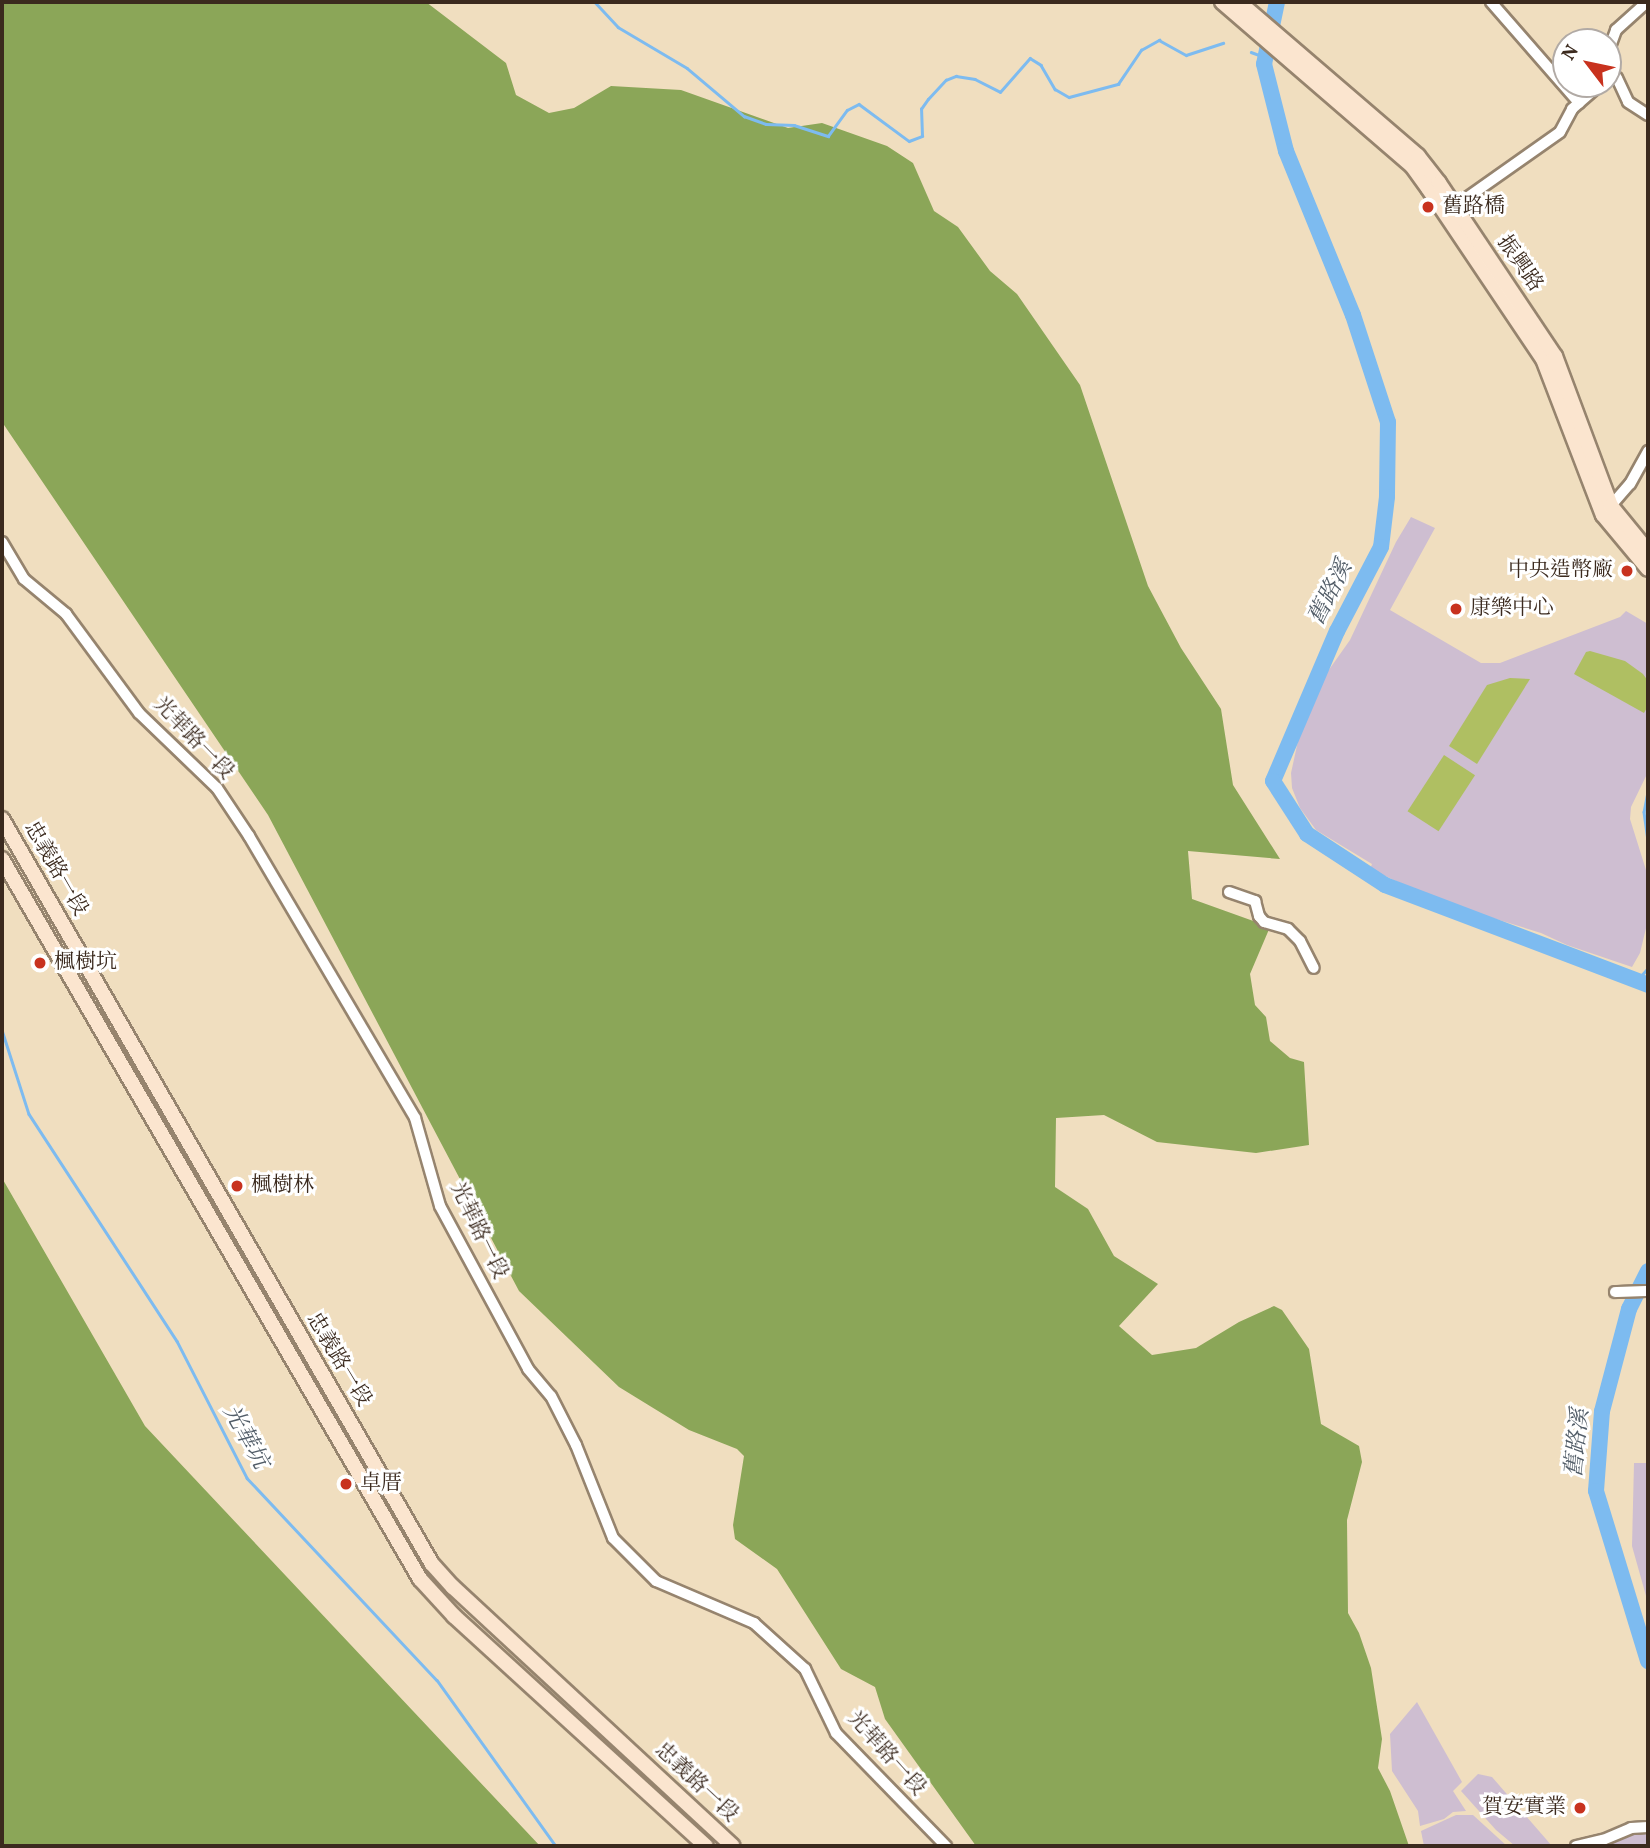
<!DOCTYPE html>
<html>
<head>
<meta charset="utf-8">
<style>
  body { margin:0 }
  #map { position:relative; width:1650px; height:1848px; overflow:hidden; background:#f0debf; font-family:Vollkorn,"Noto Serif TC",serif }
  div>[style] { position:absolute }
  .industrial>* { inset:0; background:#cebed1 }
  .green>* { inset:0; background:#afbf62; transform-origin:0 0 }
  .forest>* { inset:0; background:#8ba658 }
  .stream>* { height:2.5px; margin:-1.25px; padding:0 1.25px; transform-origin:1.25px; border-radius:1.25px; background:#7dbbf0 }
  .river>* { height:16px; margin:-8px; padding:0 8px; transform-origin:8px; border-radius:8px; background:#7dbbf0 }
  .roads { filter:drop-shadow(2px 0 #96846e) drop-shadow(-2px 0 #96846e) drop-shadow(0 2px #96846e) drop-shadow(0 -2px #96846e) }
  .street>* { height:10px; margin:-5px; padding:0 5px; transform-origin:5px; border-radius:5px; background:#fff }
  .secondary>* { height:14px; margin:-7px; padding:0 7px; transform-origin:7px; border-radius:7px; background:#fbe5cf }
  .dots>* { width:19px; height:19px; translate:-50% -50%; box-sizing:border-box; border:4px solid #fff; border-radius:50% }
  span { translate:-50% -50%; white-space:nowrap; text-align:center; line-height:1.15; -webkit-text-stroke:6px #fff; paint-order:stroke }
  .poi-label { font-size:21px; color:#3b2a1e }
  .left { translate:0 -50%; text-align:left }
  .right { translate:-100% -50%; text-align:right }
  .street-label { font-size:21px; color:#3b2a1e }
  .water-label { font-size:23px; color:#525d68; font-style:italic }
  .frame { position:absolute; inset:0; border:4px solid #3b2a1e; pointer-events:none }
  .north { position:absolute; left:1552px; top:28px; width:70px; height:70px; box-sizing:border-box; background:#fff; border:2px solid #b1aaa5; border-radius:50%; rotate:302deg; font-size:19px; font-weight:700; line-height:28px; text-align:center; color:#3b2a1e }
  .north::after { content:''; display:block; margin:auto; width:24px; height:32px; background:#c8321e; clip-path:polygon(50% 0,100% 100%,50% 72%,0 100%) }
</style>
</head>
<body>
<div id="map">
  <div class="industrial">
    <div style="clip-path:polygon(1411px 517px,1435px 528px,1390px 610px,1481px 663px,1500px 663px,1620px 617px,1626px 611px,1648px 624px,1648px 772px,1631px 807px,1630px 819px,1646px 870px,1648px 920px,1640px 953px,1632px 967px,1567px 945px,1541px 933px,1444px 903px,1370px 869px,1372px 864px,1316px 830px,1300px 808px,1292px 788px,1291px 773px,1298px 741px,1321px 681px,1350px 640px,1396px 542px)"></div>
    <div style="clip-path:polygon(1634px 1463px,1648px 1463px,1648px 1603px,1632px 1546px)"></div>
    <div style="clip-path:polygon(1417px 1702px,1462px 1782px,1453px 1791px,1466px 1811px,1453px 1812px,1444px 1819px,1420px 1826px,1418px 1811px,1392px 1771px,1390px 1734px)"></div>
    <div style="clip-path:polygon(1478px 1774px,1492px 1777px,1552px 1846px,1515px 1846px,1496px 1830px,1461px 1791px)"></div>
    <div style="clip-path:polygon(1456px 1815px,1473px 1815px,1507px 1846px,1424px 1846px,1421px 1831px)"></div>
    <div style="clip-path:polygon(1636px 1833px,1648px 1833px,1648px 1846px,1599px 1846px)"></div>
  </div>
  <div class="green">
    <div style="clip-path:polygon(1590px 651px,1625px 661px,1643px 674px,1648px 681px,1648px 706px,1644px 713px,1574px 674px,1586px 652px)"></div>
    <div style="clip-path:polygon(1510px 678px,1530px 679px,1477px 764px,1449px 746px,1487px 685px)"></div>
    <div style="left:1444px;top:755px;width:37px;height:67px;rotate:33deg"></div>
  </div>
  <div class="forest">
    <div style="clip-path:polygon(2px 2px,426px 2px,506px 63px,516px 95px,549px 113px,574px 108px,611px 86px,681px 90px,788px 128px,822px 123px,887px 146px,913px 163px,934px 211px,958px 227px,990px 271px,1017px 294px,1080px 385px,1148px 586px,1181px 648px,1221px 709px,1233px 785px,1280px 859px,1188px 851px,1192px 899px,1270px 927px,1250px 974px,1255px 1005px,1266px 1017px,1270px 1041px,1290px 1058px,1304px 1062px,1309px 1145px,1256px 1153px,1157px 1142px,1104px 1115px,1056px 1118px,1055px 1187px,1088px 1209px,1114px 1256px,1158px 1284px,1119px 1326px,1152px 1355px,1196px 1348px,1239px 1322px,1274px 1306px,1282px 1310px,1309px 1349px,1321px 1424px,1359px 1446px,1362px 1462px,1347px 1520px,1348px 1613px,1359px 1633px,1371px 1668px,1382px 1739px,1378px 1768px,1390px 1791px,1409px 1846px,976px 1846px,885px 1719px,875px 1687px,841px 1669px,777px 1569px,735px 1539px,733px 1525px,744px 1456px,737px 1449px,689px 1430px,619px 1387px,519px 1291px,268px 815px,2px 422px)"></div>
    <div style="clip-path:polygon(2px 1178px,145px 1426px,540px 1846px,2px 1846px)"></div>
  </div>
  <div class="stream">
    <div style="left:595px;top:2px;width:34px;rotate:47deg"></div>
    <div style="left:618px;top:27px;width:80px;rotate:30.7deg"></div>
    <div style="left:687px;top:68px;width:75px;rotate:40.1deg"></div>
    <div style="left:744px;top:116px;width:23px;rotate:20deg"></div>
    <div style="left:766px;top:124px;width:28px;rotate:2deg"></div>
    <div style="left:794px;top:125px;width:36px;rotate:18deg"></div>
    <div style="left:828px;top:136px;width:32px;rotate:-54deg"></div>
    <div style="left:847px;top:110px;width:13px;rotate:-27deg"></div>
    <div style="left:859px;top:104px;width:62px;rotate:36.5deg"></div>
    <div style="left:909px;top:141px;width:14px;rotate:-21deg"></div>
    <div style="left:922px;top:136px;width:27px;rotate:-92deg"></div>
    <div style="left:921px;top:109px;width:12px;rotate:-55deg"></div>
    <div style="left:928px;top:99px;width:26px;rotate:-47deg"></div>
    <div style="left:946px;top:80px;width:11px;rotate:-22deg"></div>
    <div style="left:956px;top:76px;width:19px;rotate:9deg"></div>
    <div style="left:975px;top:79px;width:28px;rotate:27deg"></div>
    <div style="left:1000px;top:92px;width:45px;rotate:-48.6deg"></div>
    <div style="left:1030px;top:58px;width:13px;rotate:32deg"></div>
    <div style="left:1041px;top:65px;width:28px;rotate:60deg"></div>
    <div style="left:1055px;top:89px;width:16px;rotate:30deg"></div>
    <div style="left:1069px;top:97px;width:51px;rotate:-14.9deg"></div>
    <div style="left:1118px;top:84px;width:41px;rotate:-55.9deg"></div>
    <div style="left:1141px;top:50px;width:21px;rotate:-29deg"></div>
    <div style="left:1159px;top:40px;width:31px;rotate:29deg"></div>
    <div style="left:1186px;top:55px;width:39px;rotate:-18deg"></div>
    <div style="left:1251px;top:52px;width:15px;rotate:20deg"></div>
    <div style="left:1648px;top:792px;width:20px;rotate:101deg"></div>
    <div style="left:1644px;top:812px;width:30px;rotate:82deg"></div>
    <div style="left:1638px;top:979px;width:15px;rotate:-48deg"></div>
    <div style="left:2px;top:1030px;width:88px;rotate:72.2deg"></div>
    <div style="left:29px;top:1114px;width:271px;rotate:56.9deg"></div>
    <div style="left:177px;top:1341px;width:154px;rotate:62.9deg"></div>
    <div style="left:247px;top:1478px;width:277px;rotate:46.8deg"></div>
    <div style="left:437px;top:1680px;width:204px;rotate:54.4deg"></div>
  </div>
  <div class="river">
    <div style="left:1277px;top:2px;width:63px;rotate:101.8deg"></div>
    <div style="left:1264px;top:64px;width:90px;rotate:75.8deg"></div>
    <div style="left:1286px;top:151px;width:177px;rotate:67.8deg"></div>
    <div style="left:1353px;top:315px;width:113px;rotate:71.9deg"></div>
    <div style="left:1388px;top:422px;width:75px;rotate:90.8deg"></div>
    <div style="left:1387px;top:497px;width:50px;rotate:96.8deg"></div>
    <div style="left:1381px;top:547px;width:95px;rotate:117.6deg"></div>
    <div style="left:1337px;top:631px;width:163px;rotate:113.1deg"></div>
    <div style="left:1273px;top:781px;width:63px;rotate:57.3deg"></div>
    <div style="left:1307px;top:834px;width:93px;rotate:33.2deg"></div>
    <div style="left:1385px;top:885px;width:281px;rotate:20.8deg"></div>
    <div style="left:1648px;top:1271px;width:42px;rotate:116.6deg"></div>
    <div style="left:1629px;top:1309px;width:106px;rotate:104.8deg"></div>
    <div style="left:1602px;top:1411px;width:80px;rotate:94.3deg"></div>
    <div style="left:1596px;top:1491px;width:178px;rotate:73deg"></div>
  </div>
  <div class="roads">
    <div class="street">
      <div style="left:1491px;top:2px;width:134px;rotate:48.9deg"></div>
      <div style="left:1608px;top:72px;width:28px;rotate:-84deg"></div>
      <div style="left:1611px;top:44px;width:15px;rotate:-70deg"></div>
      <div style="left:1616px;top:30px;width:42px;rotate:-42.1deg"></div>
      <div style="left:1608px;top:75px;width:9px;rotate:18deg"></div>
      <div style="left:1617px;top:78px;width:26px;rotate:65deg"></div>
      <div style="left:1628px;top:102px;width:24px;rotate:33deg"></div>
      <div style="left:1451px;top:209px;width:133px;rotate:-35.2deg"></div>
      <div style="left:1560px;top:132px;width:26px;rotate:-62deg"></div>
      <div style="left:1572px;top:109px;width:38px;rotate:-41deg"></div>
      <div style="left:1608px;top:509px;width:33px;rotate:-49deg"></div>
      <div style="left:1630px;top:484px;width:38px;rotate:-61deg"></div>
      <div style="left:2px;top:542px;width:43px;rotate:59.3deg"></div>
      <div style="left:24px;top:579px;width:55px;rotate:39.8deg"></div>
      <div style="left:66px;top:614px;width:123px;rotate:53.6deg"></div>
      <div style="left:139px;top:713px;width:108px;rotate:43.9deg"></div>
      <div style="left:217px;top:788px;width:58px;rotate:56.3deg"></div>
      <div style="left:249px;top:836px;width:327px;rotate:59.5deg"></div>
      <div style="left:415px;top:1118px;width:91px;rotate:74.1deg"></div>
      <div style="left:440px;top:1206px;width:185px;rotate:61.6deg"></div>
      <div style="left:528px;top:1369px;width:35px;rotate:50deg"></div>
      <div style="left:551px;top:1396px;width:55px;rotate:63deg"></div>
      <div style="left:576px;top:1445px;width:100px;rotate:68.3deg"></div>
      <div style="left:613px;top:1538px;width:61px;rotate:45deg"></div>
      <div style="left:656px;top:1581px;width:107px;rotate:23.2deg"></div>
      <div style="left:754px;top:1623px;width:69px;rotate:42deg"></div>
      <div style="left:805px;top:1669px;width:71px;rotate:64.2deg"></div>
      <div style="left:836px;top:1733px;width:158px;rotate:45.8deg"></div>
      <div style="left:1229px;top:892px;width:28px;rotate:19deg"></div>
      <div style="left:1255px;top:901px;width:16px;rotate:75deg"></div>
      <div style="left:1259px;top:916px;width:8px;rotate:50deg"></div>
      <div style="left:1264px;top:922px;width:25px;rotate:16deg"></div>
      <div style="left:1288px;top:929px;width:17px;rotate:45deg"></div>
      <div style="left:1300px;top:941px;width:30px;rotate:63deg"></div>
      <div style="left:1615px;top:1292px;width:33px;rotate:-2deg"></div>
      <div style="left:1576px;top:1846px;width:28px;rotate:-13deg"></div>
      <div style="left:1603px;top:1840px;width:30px;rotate:-23deg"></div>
      <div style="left:1631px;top:1828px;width:17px;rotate:-3deg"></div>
    </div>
    <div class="secondary">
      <div style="left:1222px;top:2px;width:251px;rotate:40.8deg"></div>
      <div style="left:1412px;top:166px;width:27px;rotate:54deg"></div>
      <div style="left:1428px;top:188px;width:206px;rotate:56.1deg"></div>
      <div style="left:1543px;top:359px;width:167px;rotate:69deg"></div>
      <div style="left:1603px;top:515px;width:70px;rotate:50.2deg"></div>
      <div style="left:1239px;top:2px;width:236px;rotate:40.7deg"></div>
      <div style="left:1418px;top:156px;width:34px;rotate:52deg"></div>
      <div style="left:1439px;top:183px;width:208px;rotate:56.2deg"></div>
      <div style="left:1555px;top:356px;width:160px;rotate:69.5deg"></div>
      <div style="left:1611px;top:506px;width:58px;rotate:50.6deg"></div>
      <div style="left:2px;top:819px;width:860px;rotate:60.01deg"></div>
      <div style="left:432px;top:1564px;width:31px;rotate:48deg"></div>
      <div style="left:453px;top:1587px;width:381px;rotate:42.8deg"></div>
      <div style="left:2px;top:859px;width:833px;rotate:59.86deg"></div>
      <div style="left:420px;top:1579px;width:50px;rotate:47.4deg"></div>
      <div style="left:454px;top:1616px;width:341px;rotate:42.4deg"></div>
    </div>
  </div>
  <div class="dots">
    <div style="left:1428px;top:207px;background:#c8321e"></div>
    <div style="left:1627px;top:571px;background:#c8321e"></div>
    <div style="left:1456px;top:609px;background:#c8321e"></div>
    <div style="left:40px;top:963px;background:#c8321e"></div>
    <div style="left:237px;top:1186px;background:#c8321e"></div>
    <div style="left:346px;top:1484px;background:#c8321e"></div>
    <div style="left:1580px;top:1808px;background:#c8321e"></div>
  </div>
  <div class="poi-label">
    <span class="left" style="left:1442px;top:207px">舊路橋</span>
    <span class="right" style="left:1613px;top:571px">中央造幣廠</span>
    <span class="left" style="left:1470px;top:609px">康樂中心</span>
    <span class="left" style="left:54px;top:963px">楓樹坑</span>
    <span class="left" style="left:251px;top:1186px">楓樹林</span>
    <span class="left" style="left:360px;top:1484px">卓厝</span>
    <span class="right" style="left:1566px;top:1808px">賀安實業</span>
  </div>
  <div class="street-label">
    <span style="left:1519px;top:264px;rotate:55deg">振興路</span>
    <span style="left:193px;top:739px;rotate:46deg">光華路一段</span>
    <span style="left:55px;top:869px;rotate:60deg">忠義路一段</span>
    <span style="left:478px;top:1231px;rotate:64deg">光華路一段</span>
    <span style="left:338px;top:1360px;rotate:59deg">忠義路一段</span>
    <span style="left:886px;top:1754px;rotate:48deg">光華路一段</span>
    <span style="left:696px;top:1783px;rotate:43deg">忠義路一段</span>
  </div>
  <div class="water-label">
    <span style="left:1331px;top:593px;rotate:-63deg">舊路溪</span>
    <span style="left:245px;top:1437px;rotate:61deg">光華坑</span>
    <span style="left:1578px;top:1443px;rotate:-84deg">舊路溪</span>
  </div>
  <div class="frame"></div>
  <div class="north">N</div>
</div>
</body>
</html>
